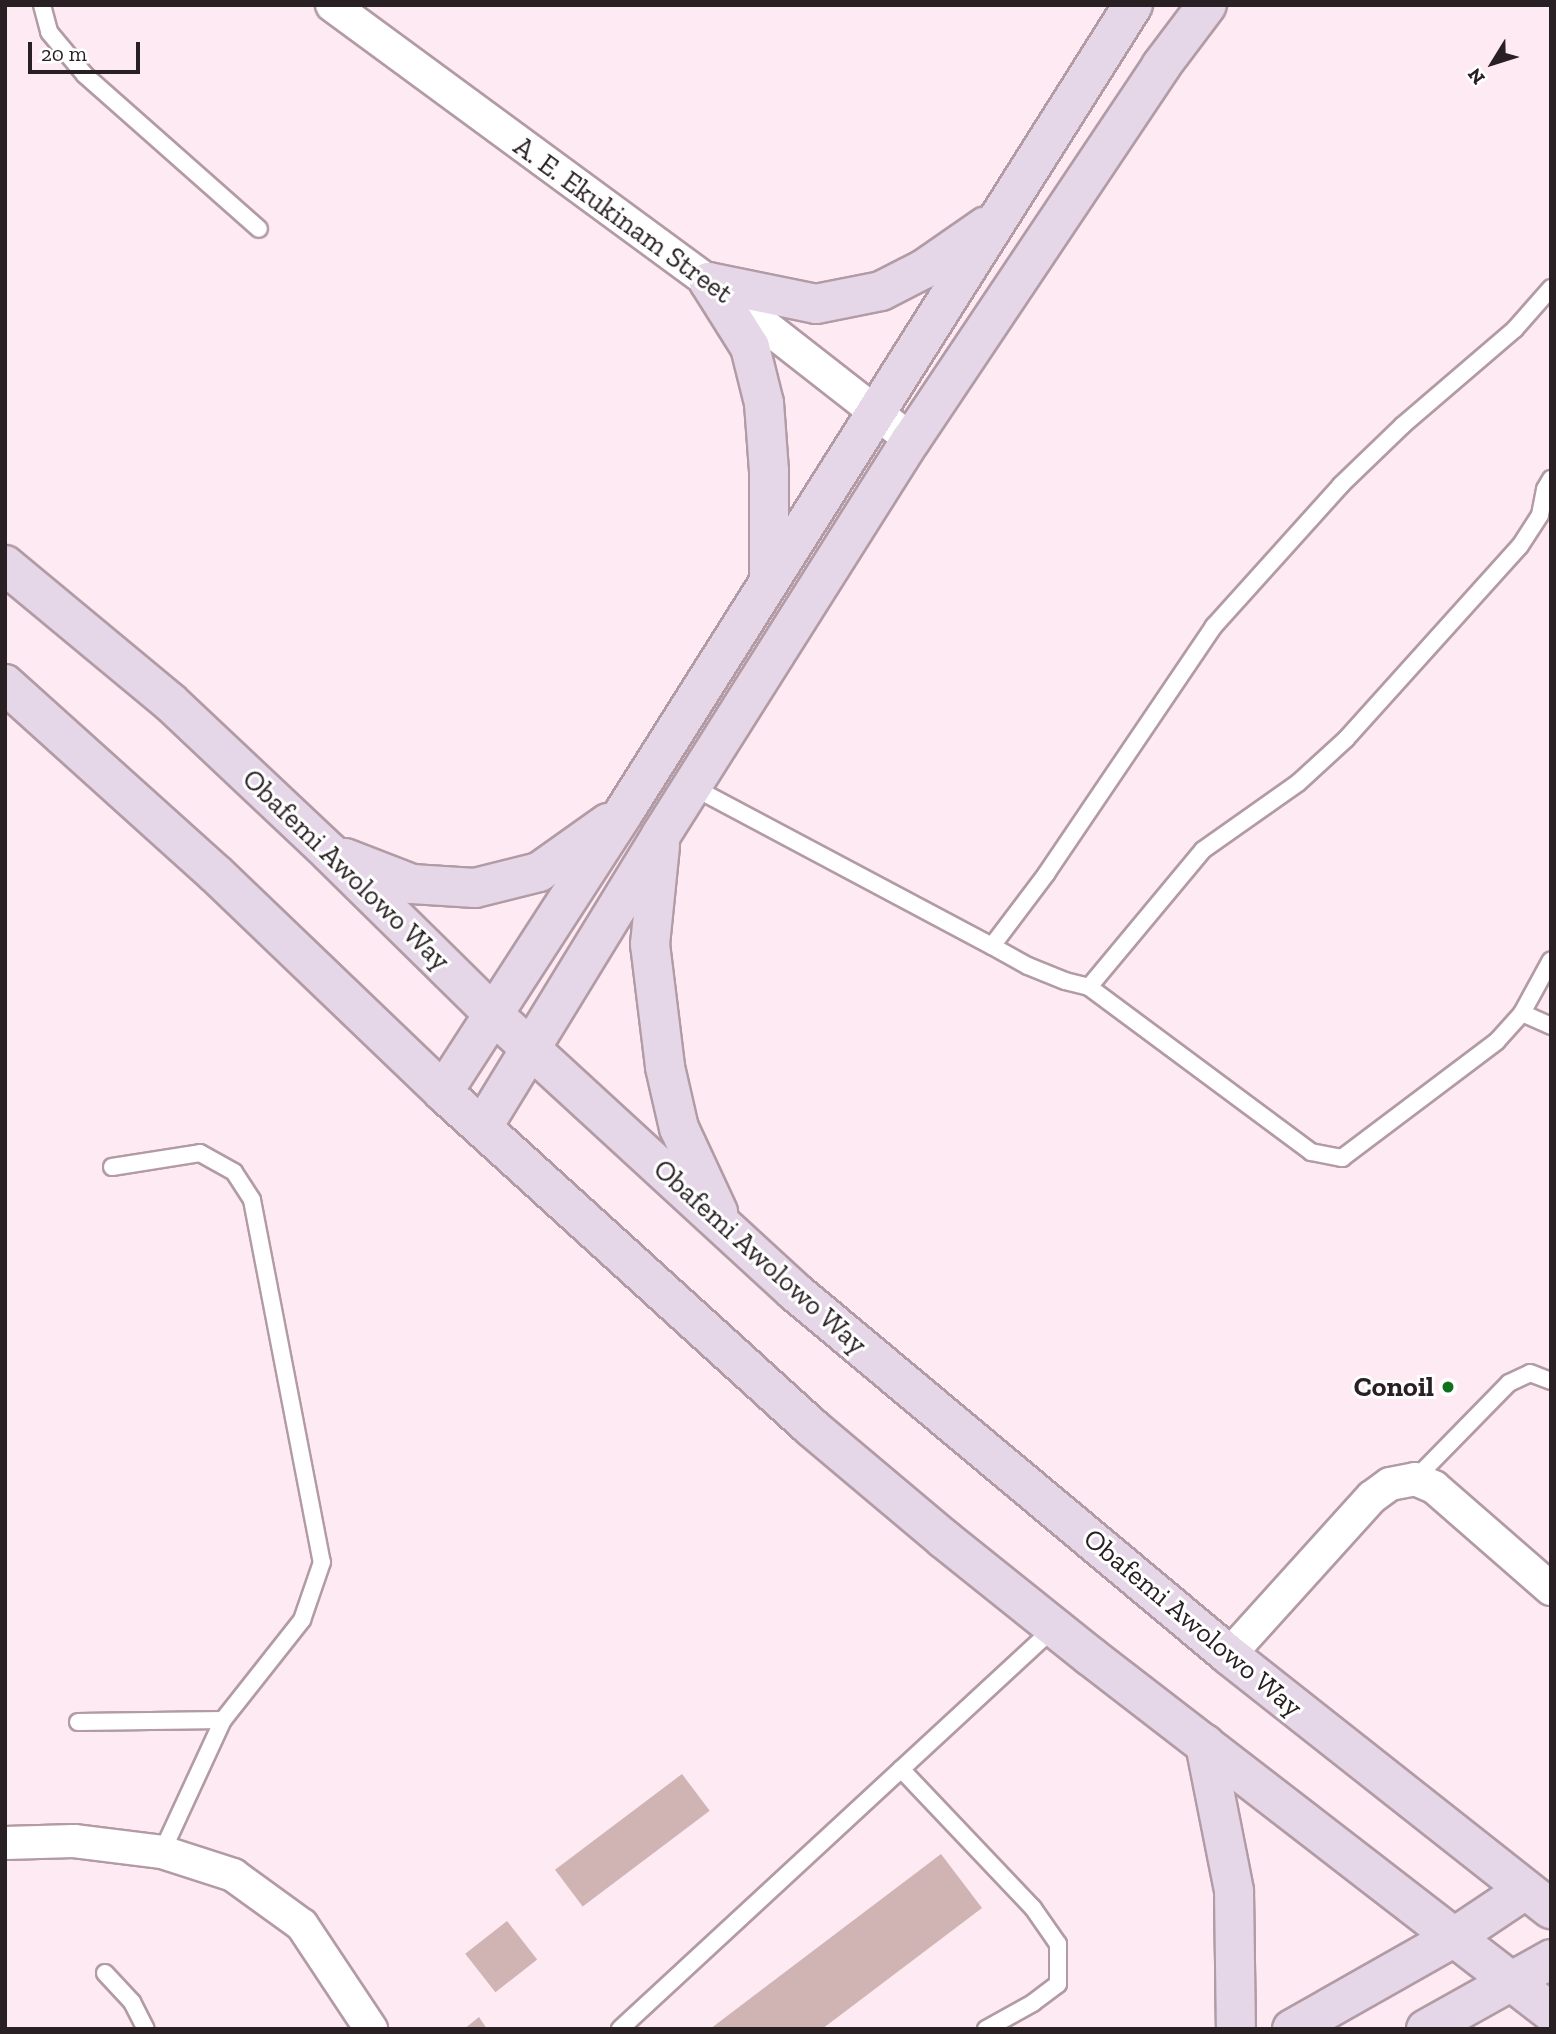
<!DOCTYPE html>
<html>
<head>
<meta charset="utf-8">
<style>
  body { margin:0 }
  #map { position:relative; width:1556px; height:2034px; overflow:hidden; background:#feeaf2; font-family:"Zilla Slab",serif }
  div>[style] { position:absolute }
  .building>* { inset:0; background:#cfb4b3; transform-origin:0 0 }
  .roads { filter:drop-shadow(2px 0 #b29ba5) drop-shadow(-2px 0 #b29ba5) drop-shadow(0 2px #b29ba5) drop-shadow(0 -2px #b29ba5) }
  .lane>* { height:16px; margin:-8px; padding:0 8px; transform-origin:8px; border-radius:8px; background:#fff }
  .street>* { height:32px; margin:-16px; padding:0 16px; transform-origin:16px; border-radius:16px; background:#fff }
  .secondary>* { height:38px; margin:-19px; padding:0 19px; transform-origin:19px; border-radius:19px; background:#e5d7e8 }
  .dots>* { width:19px; height:19px; translate:-50% -50%; box-sizing:border-box; border:4px solid #fff; border-radius:50% }
  span { translate:-50% -50%; white-space:nowrap; text-align:center; line-height:1.15; -webkit-text-stroke:6px #fff; paint-order:stroke }
  .street-label { font-size:28px; color:#292024 }
  .poi-label { font-size:28px; color:#292024; font-weight:700 }
  .right { translate:-100% -50%; text-align:right }
  .frame { position:absolute; inset:0; border:7px solid #292024; pointer-events:none }
  .north { position:absolute; left:1458px; top:28px; width:70px; height:70px; -webkit-text-stroke:5px #fff; paint-order:stroke; rotate:232deg; font-size:19px; font-weight:700; line-height:28px; text-align:center; color:#292024 }
  .north::after { content:''; display:block; margin:auto; width:24px; height:32px; background:#292024; clip-path:polygon(50% 0,100% 100%,50% 72%,0 100%) }
  .scale { position:absolute; left:28px; top:42px; width:112px; height:32px; box-sizing:border-box; border:4px solid #292024; border-top:0; padding-left:9px; font-size:21px; line-height:24px; white-space:nowrap; color:#292024; -webkit-text-stroke:5px #fff; paint-order:stroke }
</style>
</head>
<body>
<div id="map">
  <div class="building">
    <div style="left:682px;top:1774px;width:46px;height:159px;rotate:53deg"></div>
    <div style="clip-path:polygon(941px 1854px,982px 1908px,822px 2029px,710px 2029px)"></div>
    <div style="left:507px;top:1921px;width:49px;height:53px;rotate:52deg"></div>
    <div style="clip-path:polygon(479px 2017px,487px 2029px,464px 2029px)"></div>
  </div>
  <div class="roads">
    <div class="lane">
      <div style="left:42px;top:5px;width:28px;rotate:75deg"></div>
      <div style="left:49px;top:32px;width:56px;rotate:50.1deg"></div>
      <div style="left:85px;top:75px;width:232px;rotate:41.5deg"></div>
      <div style="left:1551px;top:288px;width:55px;rotate:131.3deg"></div>
      <div style="left:1515px;top:329px;width:149px;rotate:139.4deg"></div>
      <div style="left:1402px;top:426px;width:85px;rotate:136deg"></div>
      <div style="left:1341px;top:485px;width:190px;rotate:132deg"></div>
      <div style="left:1214px;top:626px;width:298px;rotate:124.1deg"></div>
      <div style="left:1047px;top:873px;width:91px;rotate:127deg"></div>
      <div style="left:992px;top:946px;width:41px;rotate:29.1deg"></div>
      <div style="left:1028px;top:966px;width:40px;rotate:22deg"></div>
      <div style="left:1065px;top:981px;width:25px;rotate:14deg"></div>
      <div style="left:1089px;top:987px;width:178px;rotate:-50.2deg"></div>
      <div style="left:1203px;top:850px;width:116px;rotate:-35.2deg"></div>
      <div style="left:1298px;top:783px;width:65px;rotate:-42.5deg"></div>
      <div style="left:1346px;top:739px;width:260px;rotate:-48deg"></div>
      <div style="left:1520px;top:546px;width:37px;rotate:-57deg"></div>
      <div style="left:1540px;top:515px;width:26px;rotate:-79deg"></div>
      <div style="left:1545px;top:489px;width:12px;rotate:-59deg"></div>
      <div style="left:691px;top:786px;width:341px;rotate:28deg"></div>
      <div style="left:1089px;top:987px;width:277px;rotate:36.6deg"></div>
      <div style="left:1311px;top:1152px;width:32px;rotate:11deg"></div>
      <div style="left:1342px;top:1158px;width:194px;rotate:-37deg"></div>
      <div style="left:1497px;top:1041px;width:38px;rotate:-48deg"></div>
      <div style="left:1522px;top:1013px;width:60px;rotate:-61.3deg"></div>
      <div style="left:1522px;top:1013px;width:32px;rotate:24deg"></div>
      <div style="left:112px;top:1167px;width:89px;rotate:-9deg"></div>
      <div style="left:200px;top:1153px;width:39px;rotate:29deg"></div>
      <div style="left:234px;top:1172px;width:33px;rotate:57deg"></div>
      <div style="left:252px;top:1200px;width:369px;rotate:79.1deg"></div>
      <div style="left:322px;top:1562px;width:61px;rotate:109deg"></div>
      <div style="left:302px;top:1620px;width:127px;rotate:128.3deg"></div>
      <div style="left:223px;top:1720px;width:145px;rotate:114.8deg"></div>
      <div style="left:1415px;top:1479px;width:134px;rotate:-45.6deg"></div>
      <div style="left:1509px;top:1383px;width:23px;rotate:-25deg"></div>
      <div style="left:1530px;top:1373px;width:22px;rotate:21deg"></div>
      <div style="left:78px;top:1722px;width:145px;rotate:-0.8deg"></div>
      <div style="left:901px;top:1769px;width:192px;rotate:46.5deg"></div>
      <div style="left:1033px;top:1908px;width:44px;rotate:55.2deg"></div>
      <div style="left:1058px;top:1944px;width:40px;rotate:90deg"></div>
      <div style="left:1058px;top:1984px;width:31px;rotate:143deg"></div>
      <div style="left:1033px;top:2003px;width:54px;rotate:151deg"></div>
      <div style="left:105px;top:1973px;width:40px;rotate:47deg"></div>
      <div style="left:132px;top:2002px;width:30px;rotate:63deg"></div>
      <div style="left:620px;top:2029px;width:592px;rotate:-42.74deg"></div>
    </div>
    <div class="street">
      <div style="left:332px;top:5px;width:468px;rotate:36.3deg"></div>
      <div style="left:709px;top:282px;width:256px;rotate:38deg"></div>
      <div style="left:1229px;top:1655px;width:213px;rotate:-47.9deg"></div>
      <div style="left:1372px;top:1497px;width:22px;rotate:-36deg"></div>
      <div style="left:1390px;top:1484px;width:25px;rotate:-11deg"></div>
      <div style="left:1415px;top:1479px;width:21px;rotate:23deg"></div>
      <div style="left:1434px;top:1487px;width:155px;rotate:41.1deg"></div>
      <div style="left:5px;top:1843px;width:69px;rotate:-1.7deg"></div>
      <div style="left:74px;top:1841px;width:89px;rotate:7.1deg"></div>
      <div style="left:162px;top:1852px;width:75px;rotate:17.9deg"></div>
      <div style="left:233px;top:1875px;width:85px;rotate:35.9deg"></div>
      <div style="left:302px;top:1925px;width:125px;rotate:56.4deg"></div>
    </div>
    <div class="secondary">
      <div style="left:709px;top:282px;width:109px;rotate:11.6deg"></div>
      <div style="left:816px;top:304px;width:66px;rotate:-11.3deg"></div>
      <div style="left:881px;top:291px;width:48px;rotate:-27.1deg"></div>
      <div style="left:924px;top:269px;width:75px;rotate:-34.7deg"></div>
      <div style="left:709px;top:282px;width:77px;rotate:57.8deg"></div>
      <div style="left:750px;top:347px;width:58px;rotate:76deg"></div>
      <div style="left:764px;top:403px;width:68px;rotate:85.8deg"></div>
      <div style="left:769px;top:471px;width:110px;rotate:90deg"></div>
      <div style="left:5px;top:565px;width:214px;rotate:39.7deg"></div>
      <div style="left:170px;top:702px;width:220px;rotate:43.3deg"></div>
      <div style="left:330px;top:853px;width:231px;rotate:44.6deg"></div>
      <div style="left:494px;top:1015px;width:408px;rotate:42.6deg"></div>
      <div style="left:794px;top:1291px;width:567px;rotate:39.92deg"></div>
      <div style="left:1229px;top:1655px;width:410px;rotate:38.3deg"></div>
      <div style="left:5px;top:684px;width:284px;rotate:42deg"></div>
      <div style="left:216px;top:874px;width:315px;rotate:43.8deg"></div>
      <div style="left:443px;top:1092px;width:498px;rotate:42.3deg"></div>
      <div style="left:811px;top:1427px;width:174px;rotate:40.1deg"></div>
      <div style="left:944px;top:1539px;width:187px;rotate:38.7deg"></div>
      <div style="left:1090px;top:1656px;width:582px;rotate:37.68deg"></div>
      <div style="left:660px;top:846px;width:99px;rotate:95.8deg"></div>
      <div style="left:650px;top:944px;width:124px;rotate:83deg"></div>
      <div style="left:665px;top:1067px;width:63px;rotate:77.1deg"></div>
      <div style="left:679px;top:1128px;width:93px;rotate:65.1deg"></div>
      <div style="left:345px;top:858px;width:72px;rotate:21.2deg"></div>
      <div style="left:412px;top:884px;width:63px;rotate:3.6deg"></div>
      <div style="left:475px;top:888px;width:66px;rotate:-14deg"></div>
      <div style="left:539px;top:872px;width:85px;rotate:-35.4deg"></div>
      <div style="left:443px;top:1092px;width:333px;rotate:-57.1deg"></div>
      <div style="left:624px;top:812px;width:954px;rotate:-57.76deg"></div>
      <div style="left:483px;top:1126px;width:341px;rotate:-58.5deg"></div>
      <div style="left:661px;top:835px;width:467px;rotate:-57.7deg"></div>
      <div style="left:911px;top:440px;width:450px;rotate:-56.2deg"></div>
      <div style="left:1161px;top:66px;width:76px;rotate:-53deg"></div>
      <div style="left:1205px;top:1744px;width:150px;rotate:78.8deg"></div>
      <div style="left:1234px;top:1891px;width:138px;rotate:89.2deg"></div>
      <div style="left:1292px;top:2029px;width:185px;rotate:-29.5deg"></div>
      <div style="left:1453px;top:1938px;width:87px;rotate:-33.7deg"></div>
      <div style="left:1426px;top:2029px;width:143px;rotate:-29.2deg"></div>
    </div>
  </div>
  <div class="dots">
    <div style="left:1448px;top:1387px;background:#126f1b"></div>
  </div>
  <div class="street-label">
    <span style="left:623px;top:220px;rotate:36deg">A. E. Ekukinam Street</span>
    <span style="left:346px;top:870px;rotate:44deg">Obafemi Awolowo Way</span>
    <span style="left:760px;top:1257px;rotate:42deg">Obafemi Awolowo Way</span>
    <span style="left:1193px;top:1623px;rotate:40deg">Obafemi Awolowo Way</span>
  </div>
  <div class="poi-label">
    <span class="right" style="left:1434px;top:1387px">Conoil</span>
  </div>
  <div class="frame"></div>
  <div class="north">N</div>
  <div class="scale">20 m</div>
</div>
</body>
</html>
